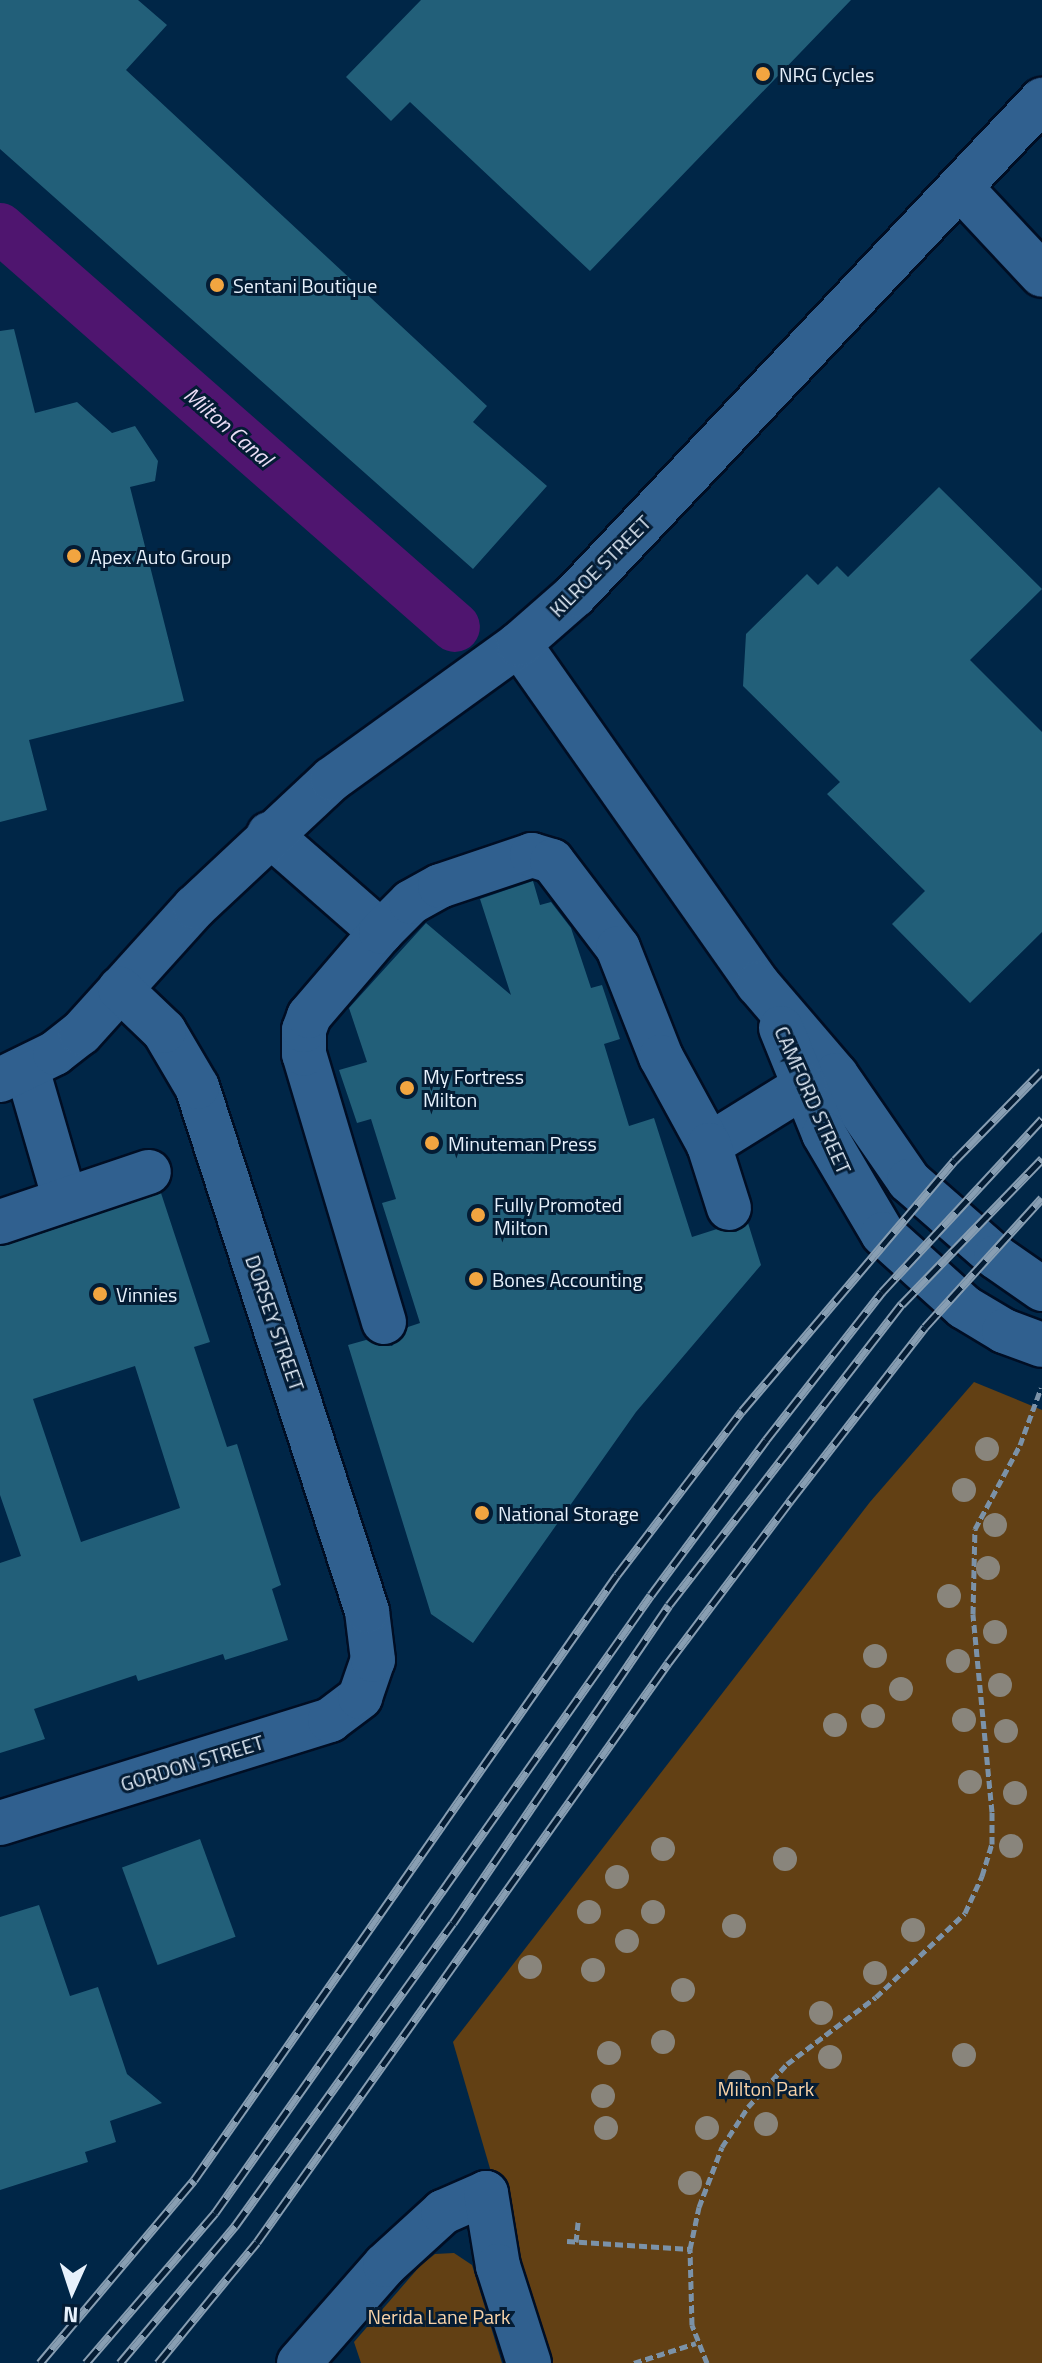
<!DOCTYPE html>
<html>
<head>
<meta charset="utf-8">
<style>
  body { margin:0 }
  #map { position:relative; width:1042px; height:2363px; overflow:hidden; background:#002647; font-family:"Titillium Web",sans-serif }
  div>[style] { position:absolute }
  .green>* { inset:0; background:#624014 }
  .canal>* { height:50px; margin:-25px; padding:0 25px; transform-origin:25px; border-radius:25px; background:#4f156f }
  .building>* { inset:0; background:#225f79; transform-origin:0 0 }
  .path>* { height:5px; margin-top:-2.5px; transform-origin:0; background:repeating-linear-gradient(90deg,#7b92a8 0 8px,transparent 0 12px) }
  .roads { filter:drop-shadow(2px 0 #000e24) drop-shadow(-2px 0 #000e24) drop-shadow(0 2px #000e24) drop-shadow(0 -2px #000e24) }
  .minor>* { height:44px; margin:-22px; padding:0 22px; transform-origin:22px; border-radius:22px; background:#30608f }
  .rail>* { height:9px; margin-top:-4.5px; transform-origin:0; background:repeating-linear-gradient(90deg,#041c34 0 18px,#889eb2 0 36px); box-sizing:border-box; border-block:2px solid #889eb2 }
  .trees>* { width:24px; height:24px; margin:-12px; border-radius:50%; background:#89857c }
  .dots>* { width:22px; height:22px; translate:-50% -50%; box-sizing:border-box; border:4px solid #041c34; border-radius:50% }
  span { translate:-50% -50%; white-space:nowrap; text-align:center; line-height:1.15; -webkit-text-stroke:6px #041c34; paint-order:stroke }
  .poi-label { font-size:20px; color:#e7f1fc }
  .left { translate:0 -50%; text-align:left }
  .street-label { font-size:20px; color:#e7f1fc }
  .park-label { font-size:20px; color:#f9d3a8 }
  .water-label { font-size:22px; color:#ebdef6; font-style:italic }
  .north { position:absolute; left:32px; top:2251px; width:80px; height:80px; -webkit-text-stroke:6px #041c34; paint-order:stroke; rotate:183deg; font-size:22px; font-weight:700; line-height:32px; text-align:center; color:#e7f1fc }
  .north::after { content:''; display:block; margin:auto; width:28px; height:36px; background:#e7f1fc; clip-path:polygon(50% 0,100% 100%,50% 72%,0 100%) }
</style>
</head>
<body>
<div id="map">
  <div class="green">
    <div style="clip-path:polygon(974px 1382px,1042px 1410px,1042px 2363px,547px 2363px,453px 2042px,870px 1502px)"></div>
    <div style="clip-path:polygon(454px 2253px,472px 2265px,502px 2363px,361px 2363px,354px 2342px,420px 2266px,435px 2254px)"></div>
  </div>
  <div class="canal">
    <div style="left:0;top:228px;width:605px;rotate:41.25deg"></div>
  </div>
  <div class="building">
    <div style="clip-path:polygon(0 0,138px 0,167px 25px,126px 70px,487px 406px,473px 422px,547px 486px,473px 569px,0 149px)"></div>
    <div style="clip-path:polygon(421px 0,851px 0,590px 271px,410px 102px,391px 121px,346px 77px)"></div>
    <div style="clip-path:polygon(14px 329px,35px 413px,77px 402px,112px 433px,135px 426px,158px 461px,155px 481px,130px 487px,184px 701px,29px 740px,47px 810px,0 822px,0 331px)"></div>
    <div style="clip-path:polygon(939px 487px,1042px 589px,970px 660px,1042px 732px,1042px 932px,970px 1003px,892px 924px,925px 891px,827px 794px,840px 782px,743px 686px,746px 634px,807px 574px,818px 585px,837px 566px,848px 577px)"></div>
    <div style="clip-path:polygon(533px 881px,540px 905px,551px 902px,571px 928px,591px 988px,602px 985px,620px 1039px,604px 1044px,629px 1126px,654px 1118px,692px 1237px,717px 1229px,736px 1232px,748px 1223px,761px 1265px,636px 1412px,473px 1643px,431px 1614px,348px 1345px,366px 1340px,392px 1346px,408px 1327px,420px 1323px,382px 1203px,396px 1199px,371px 1119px,357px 1123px,339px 1070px,367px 1062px,349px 1008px,426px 923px,511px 995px,480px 899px)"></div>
    <div style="clip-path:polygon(evenodd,161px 1193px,210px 1342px,194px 1347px,227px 1447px,237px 1444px,281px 1585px,272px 1589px,288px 1640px,225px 1660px,223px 1654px,138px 1681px,136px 1675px,34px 1709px,45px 1739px,0 1753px,0 1563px,21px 1556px,0 1495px,0 1246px,161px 1193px,135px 1366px,180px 1508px,81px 1542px,33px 1399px,135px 1366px)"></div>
    <div style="left:200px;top:1839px;width:104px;height:83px;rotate:70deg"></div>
    <div style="clip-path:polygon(39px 1905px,70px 1996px,98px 1987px,127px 2074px,162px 2103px,110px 2121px,116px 2142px,85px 2152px,88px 2162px,0 2190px,0 1917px)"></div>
  </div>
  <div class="path">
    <div style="left:567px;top:2241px;width:123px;rotate:3.7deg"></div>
    <div style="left:576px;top:2242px;width:20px;rotate:-84deg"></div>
    <div style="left:634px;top:2363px;width:65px;rotate:-17.9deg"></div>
    <div style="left:707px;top:2363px;width:41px;rotate:-111.5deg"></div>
    <div style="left:692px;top:2325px;width:76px;rotate:-91.5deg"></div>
    <div style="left:690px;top:2249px;width:43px;rotate:-77.9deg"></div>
    <div style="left:699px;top:2207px;width:64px;rotate:-69deg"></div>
    <div style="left:722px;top:2147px;width:48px;rotate:-57deg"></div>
    <div style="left:748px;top:2107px;width:58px;rotate:-47.8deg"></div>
    <div style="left:787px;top:2064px;width:111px;rotate:-37deg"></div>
    <div style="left:876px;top:1997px;width:122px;rotate:-43.3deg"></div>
    <div style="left:965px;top:1913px;width:41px;rotate:-65.3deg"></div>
    <div style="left:982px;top:1876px;width:34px;rotate:-73deg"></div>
    <div style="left:992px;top:1844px;width:32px;rotate:-90deg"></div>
    <div style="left:992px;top:1812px;width:199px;rotate:-95.5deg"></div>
    <div style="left:973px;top:1614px;width:85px;rotate:-88.7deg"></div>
    <div style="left:975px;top:1529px;width:95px;rotate:-61.8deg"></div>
    <div style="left:1020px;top:1445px;width:61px;rotate:-69.8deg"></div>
  </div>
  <div class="roads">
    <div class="minor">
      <div style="left:960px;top:187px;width:120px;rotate:47deg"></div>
      <div style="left:519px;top:644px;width:416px;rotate:54.9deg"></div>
      <div style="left:758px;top:984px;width:120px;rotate:49.4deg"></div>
      <div style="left:836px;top:1075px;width:129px;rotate:55.4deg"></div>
      <div style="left:909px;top:1181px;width:116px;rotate:41.1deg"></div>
      <div style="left:996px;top:1257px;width:56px;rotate:34.8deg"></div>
      <div style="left:269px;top:834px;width:149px;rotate:41.2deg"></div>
      <div style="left:781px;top:1028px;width:114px;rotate:67.9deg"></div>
      <div style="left:824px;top:1134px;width:116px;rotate:59.5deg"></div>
      <div style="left:883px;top:1234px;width:109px;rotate:42deg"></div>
      <div style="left:964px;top:1307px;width:47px;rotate:31deg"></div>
      <div style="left:1004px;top:1331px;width:40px;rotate:20.2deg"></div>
      <div style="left:27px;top:1069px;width:136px;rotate:73.8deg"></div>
      <div style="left:0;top:1080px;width:61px;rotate:-26.1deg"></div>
      <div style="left:55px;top:1053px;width:33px;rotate:-38deg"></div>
      <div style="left:81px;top:1033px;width:170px;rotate:-47.9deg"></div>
      <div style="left:195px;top:907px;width:187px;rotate:-43.1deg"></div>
      <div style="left:332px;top:779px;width:231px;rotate:-35.8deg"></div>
      <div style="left:519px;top:644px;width:74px;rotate:-41.2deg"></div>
      <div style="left:575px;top:595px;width:681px;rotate:-46.67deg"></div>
      <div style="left:709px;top:1145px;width:112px;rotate:-31.8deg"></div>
      <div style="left:0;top:1222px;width:157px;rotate:-18.6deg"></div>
      <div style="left:384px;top:1322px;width:280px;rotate:-106.6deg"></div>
      <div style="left:304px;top:1054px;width:24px;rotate:-90deg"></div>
      <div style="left:304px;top:1030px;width:15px;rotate:-70deg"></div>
      <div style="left:309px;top:1016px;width:111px;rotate:-49.4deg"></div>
      <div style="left:381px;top:932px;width:42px;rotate:-45deg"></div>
      <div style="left:411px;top:902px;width:33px;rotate:-29deg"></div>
      <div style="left:440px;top:886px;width:97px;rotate:-18.6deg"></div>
      <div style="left:532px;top:855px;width:21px;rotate:17deg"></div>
      <div style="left:552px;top:861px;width:109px;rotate:52.8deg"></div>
      <div style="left:618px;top:948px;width:117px;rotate:68.5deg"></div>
      <div style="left:661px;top:1057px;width:100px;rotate:61.4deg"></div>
      <div style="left:709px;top:1145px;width:66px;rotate:72.4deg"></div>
      <div style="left:0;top:1823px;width:346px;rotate:-17.3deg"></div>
      <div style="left:330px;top:1720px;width:38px;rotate:-37deg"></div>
      <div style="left:360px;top:1697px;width:39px;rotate:-71deg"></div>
      <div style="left:373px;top:1660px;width:49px;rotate:-97deg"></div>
      <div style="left:367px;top:1611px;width:551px;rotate:-107.97deg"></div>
      <div style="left:197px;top:1087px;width:65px;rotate:-120.5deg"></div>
      <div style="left:164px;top:1031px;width:61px;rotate:-136.3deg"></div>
      <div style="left:299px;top:2363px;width:130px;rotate:-48.7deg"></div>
      <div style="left:385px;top:2265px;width:79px;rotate:-42.4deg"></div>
      <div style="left:443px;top:2212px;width:47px;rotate:-23.8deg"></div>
      <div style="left:486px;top:2193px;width:74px;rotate:80.7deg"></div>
      <div style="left:498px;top:2266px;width:102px;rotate:72.3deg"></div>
    </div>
  </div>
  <div class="rail">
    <div style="left:40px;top:2363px;width:239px;rotate:-49.9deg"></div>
    <div style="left:194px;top:2180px;width:738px;rotate:-55.04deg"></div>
    <div style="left:617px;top:1575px;width:206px;rotate:-52.7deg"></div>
    <div style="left:742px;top:1411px;width:329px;rotate:-49.7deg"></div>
    <div style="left:955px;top:1160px;width:124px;rotate:-45.7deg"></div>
    <div style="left:86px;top:2363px;width:198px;rotate:-49.3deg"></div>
    <div style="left:215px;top:2213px;width:756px;rotate:-54.8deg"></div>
    <div style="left:651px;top:1595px;width:193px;rotate:-53.4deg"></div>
    <div style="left:766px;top:1440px;width:188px;rotate:-51.9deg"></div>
    <div style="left:882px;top:1292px;width:236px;rotate:-47.2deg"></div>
    <div style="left:120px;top:2363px;width:179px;rotate:-50deg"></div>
    <div style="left:235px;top:2226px;width:373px;rotate:-54.3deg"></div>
    <div style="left:453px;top:1923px;width:384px;rotate:-55.8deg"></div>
    <div style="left:669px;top:1605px;width:381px;rotate:-52.3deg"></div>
    <div style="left:902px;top:1304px;width:202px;rotate:-46deg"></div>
    <div style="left:158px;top:2363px;width:156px;rotate:-50.7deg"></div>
    <div style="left:257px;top:2242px;width:710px;rotate:-54.63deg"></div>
    <div style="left:668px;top:1663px;width:203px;rotate:-53deg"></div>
    <div style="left:790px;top:1501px;width:220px;rotate:-52.2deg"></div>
    <div style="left:925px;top:1327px;width:174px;rotate:-47.8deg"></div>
  </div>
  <div class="trees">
    <div style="left:987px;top:1449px"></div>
    <div style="left:964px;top:1490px"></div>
    <div style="left:995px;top:1525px"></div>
    <div style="left:988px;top:1568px"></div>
    <div style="left:949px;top:1596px"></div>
    <div style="left:995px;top:1632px"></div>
    <div style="left:875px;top:1656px"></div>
    <div style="left:958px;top:1661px"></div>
    <div style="left:1000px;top:1685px"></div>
    <div style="left:901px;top:1689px"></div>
    <div style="left:873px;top:1716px"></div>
    <div style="left:964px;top:1720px"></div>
    <div style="left:835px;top:1725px"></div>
    <div style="left:1006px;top:1731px"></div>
    <div style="left:970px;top:1782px"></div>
    <div style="left:1015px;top:1793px"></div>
    <div style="left:1011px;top:1846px"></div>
    <div style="left:663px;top:1849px"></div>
    <div style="left:785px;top:1859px"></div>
    <div style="left:617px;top:1877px"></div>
    <div style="left:589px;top:1912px"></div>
    <div style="left:653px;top:1912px"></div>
    <div style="left:734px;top:1926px"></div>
    <div style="left:913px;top:1930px"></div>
    <div style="left:627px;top:1941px"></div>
    <div style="left:530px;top:1967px"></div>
    <div style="left:593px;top:1970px"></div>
    <div style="left:875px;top:1973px"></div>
    <div style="left:683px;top:1990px"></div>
    <div style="left:821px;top:2013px"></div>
    <div style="left:663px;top:2042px"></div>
    <div style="left:609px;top:2053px"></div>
    <div style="left:964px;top:2055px"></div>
    <div style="left:830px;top:2057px"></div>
    <div style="left:739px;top:2082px"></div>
    <div style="left:603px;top:2096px"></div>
    <div style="left:766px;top:2124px"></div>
    <div style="left:606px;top:2128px"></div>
    <div style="left:707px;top:2128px"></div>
    <div style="left:690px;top:2183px"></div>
  </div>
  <div class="dots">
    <div style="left:763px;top:74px;background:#f2a540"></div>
    <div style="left:217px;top:285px;background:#f2a540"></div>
    <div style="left:74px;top:556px;background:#f2a540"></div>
    <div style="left:407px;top:1088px;background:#f2a540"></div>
    <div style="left:432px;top:1143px;background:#f2a540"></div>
    <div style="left:478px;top:1215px;background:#f2a540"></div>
    <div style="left:476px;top:1279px;background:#f2a540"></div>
    <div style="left:100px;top:1294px;background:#f2a540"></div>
    <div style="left:482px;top:1513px;background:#f2a540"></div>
  </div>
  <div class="poi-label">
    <span class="left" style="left:779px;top:74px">NRG Cycles</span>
    <span class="left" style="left:233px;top:285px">Sentani Boutique</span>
    <span class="left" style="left:90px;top:556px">Apex Auto Group</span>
    <span class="left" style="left:423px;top:1088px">My Fortress<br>Milton</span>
    <span class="left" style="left:448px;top:1143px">Minuteman Press</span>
    <span class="left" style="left:494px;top:1216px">Fully Promoted<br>Milton</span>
    <span class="left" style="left:492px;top:1279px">Bones Accounting</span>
    <span class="left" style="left:116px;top:1294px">Vinnies</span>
    <span class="left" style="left:498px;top:1513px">National Storage</span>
  </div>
  <div class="street-label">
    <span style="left:600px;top:566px;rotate:-45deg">KILROE STREET</span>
    <span style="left:813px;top:1100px;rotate:66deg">CAMFORD STREET</span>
    <span style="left:275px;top:1323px;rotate:71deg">DORSEY STREET</span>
    <span style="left:192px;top:1763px;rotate:-17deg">GORDON STREET</span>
  </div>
  <div class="park-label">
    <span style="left:766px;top:2088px">Milton Park</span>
    <span style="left:439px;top:2316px">Nerida Lane Park</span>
  </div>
  <div class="water-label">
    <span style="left:228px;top:427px;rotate:41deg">Milton Canal</span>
  </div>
  <div class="north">N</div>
</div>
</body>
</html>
